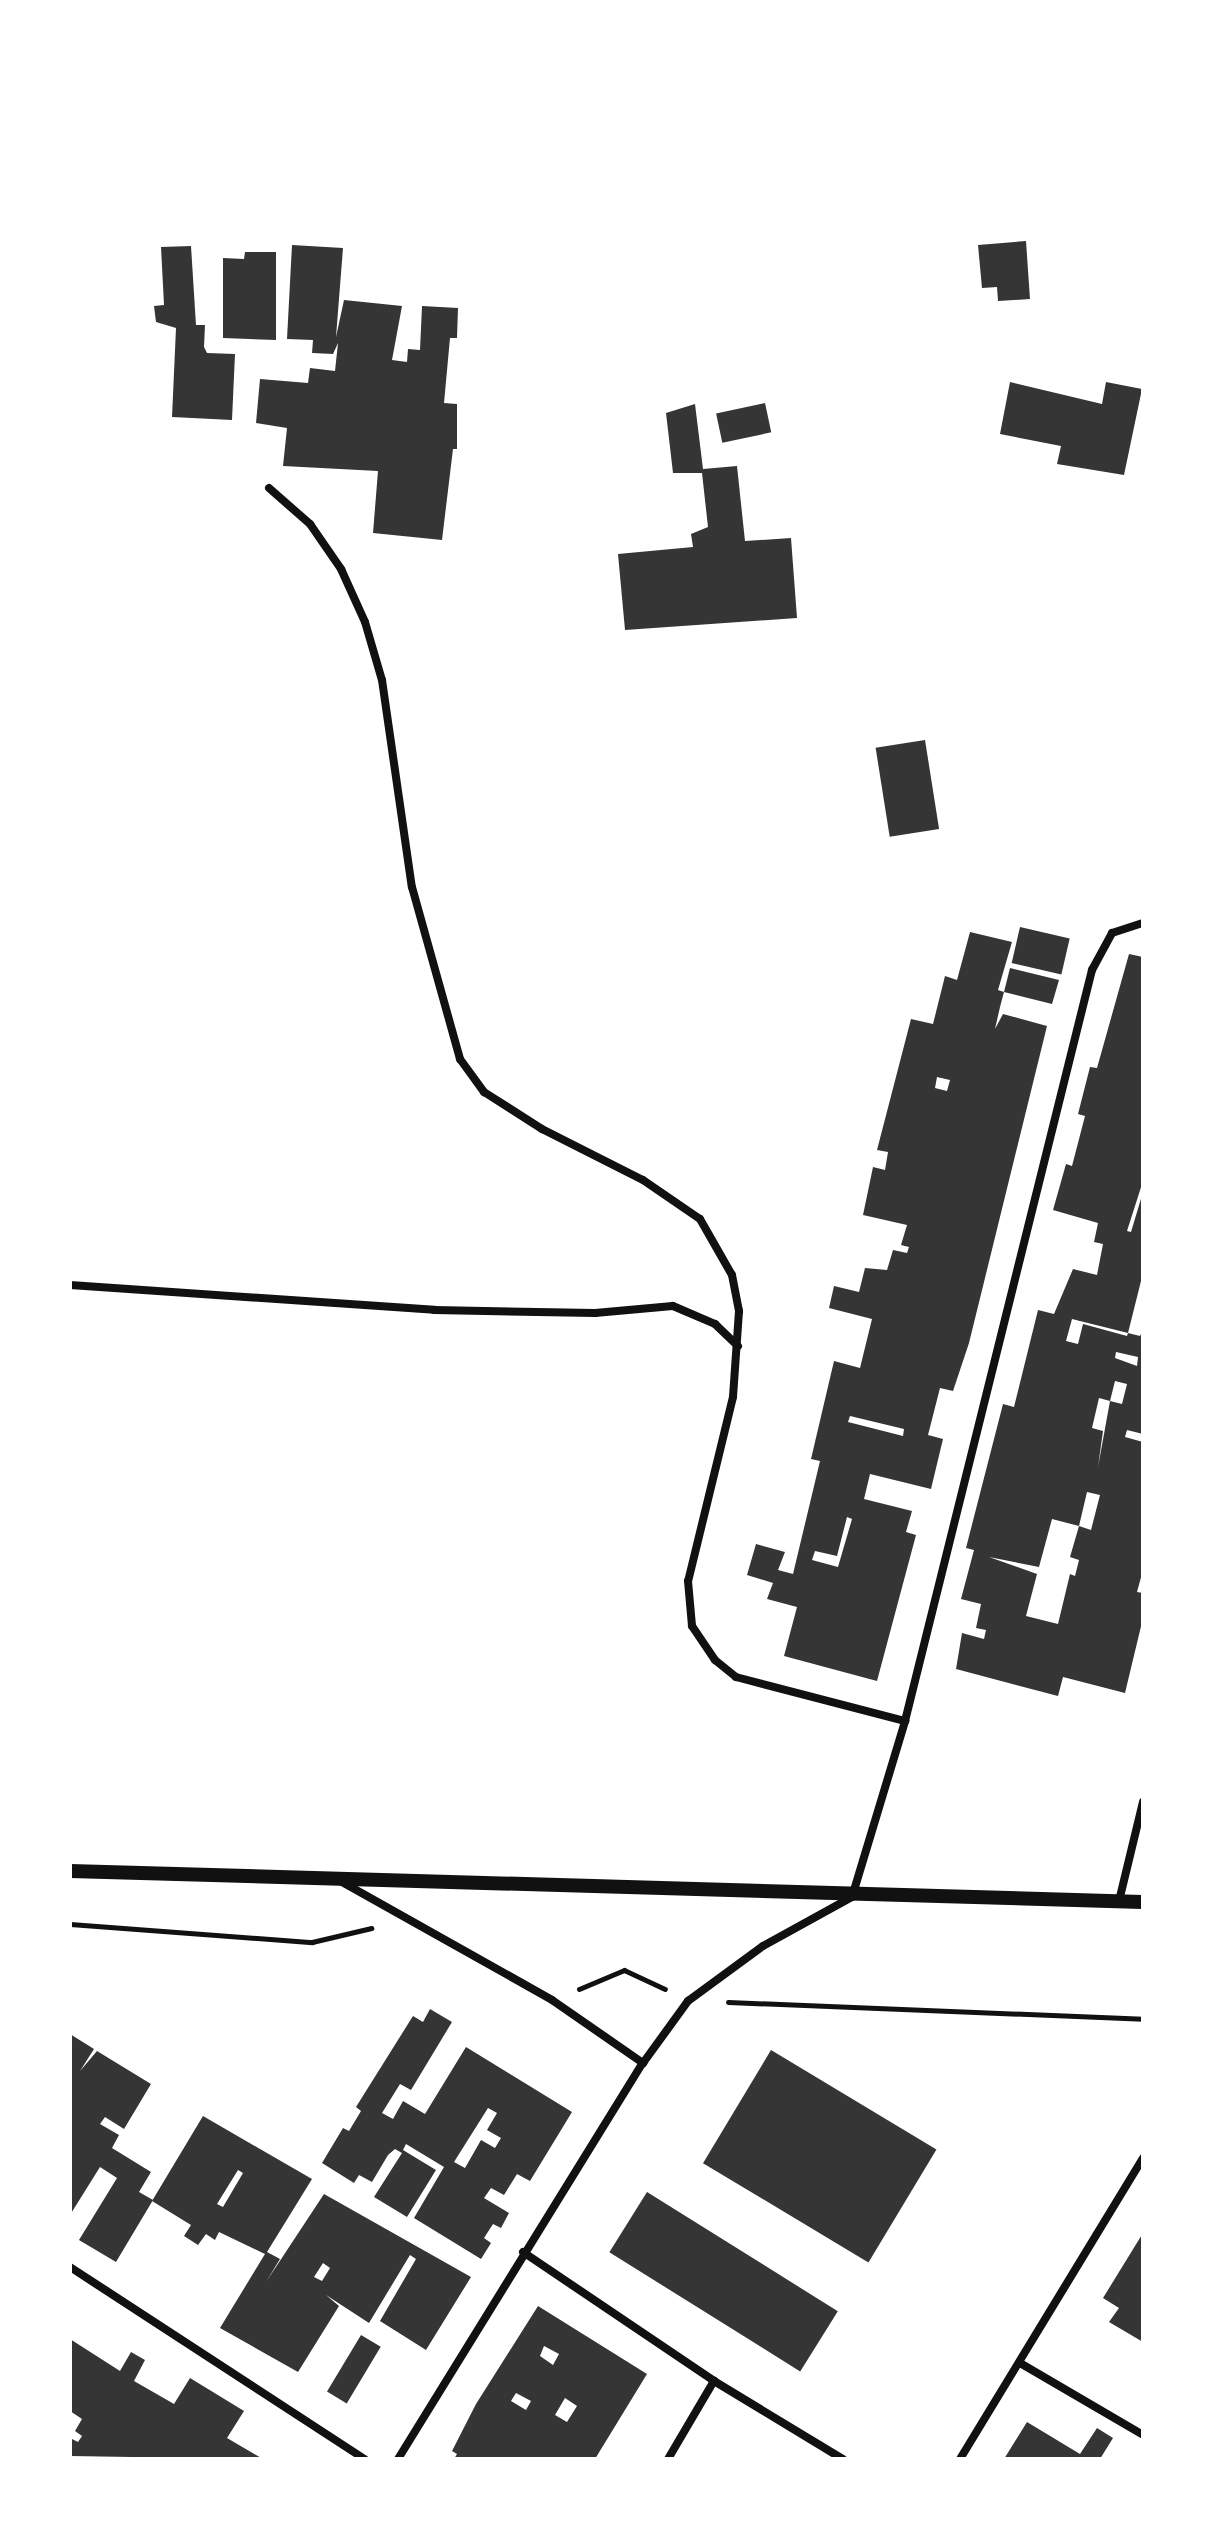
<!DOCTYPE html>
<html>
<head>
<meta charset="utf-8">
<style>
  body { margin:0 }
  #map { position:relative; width:1213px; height:2529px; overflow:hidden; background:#fff; font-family:"Space Grotesk",sans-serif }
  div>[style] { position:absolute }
  .building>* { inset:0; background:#353535; transform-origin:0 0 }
  .path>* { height:5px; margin:-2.5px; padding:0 2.5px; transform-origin:2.5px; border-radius:2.5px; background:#111 }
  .minor>* { height:8px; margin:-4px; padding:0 4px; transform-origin:4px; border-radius:4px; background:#111 }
  .tertiary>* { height:14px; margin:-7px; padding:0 7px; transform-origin:7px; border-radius:7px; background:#111 }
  span { translate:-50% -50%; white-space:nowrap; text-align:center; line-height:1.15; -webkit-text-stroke:7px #fff; paint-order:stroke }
  .frame { position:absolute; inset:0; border:72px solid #fff; pointer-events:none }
</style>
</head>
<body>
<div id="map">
  <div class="building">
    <div style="clip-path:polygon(1026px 241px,1030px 299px,998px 301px,997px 287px,982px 288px,978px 245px)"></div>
    <div style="clip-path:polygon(292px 245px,343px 248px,336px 337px,344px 300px,402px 306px,392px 360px,407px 362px,408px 349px,420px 350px,422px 306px,458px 308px,457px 338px,450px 338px,444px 403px,457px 404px,457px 449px,453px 449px,442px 540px,373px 533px,378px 471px,283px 466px,287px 428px,256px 423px,260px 379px,308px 383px,310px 368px,335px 371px,338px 343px,333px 354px,312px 353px,313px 340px,287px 339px)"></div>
    <div style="clip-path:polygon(191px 246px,196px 325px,205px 325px,204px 347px,207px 353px,235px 354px,232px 420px,172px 417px,176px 328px,156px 322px,154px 306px,164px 305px,161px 247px)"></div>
    <div style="clip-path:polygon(245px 252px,276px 252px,276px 340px,223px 338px,223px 258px,244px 259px)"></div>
    <div style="clip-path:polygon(1010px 382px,1102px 404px,1106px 382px,1142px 389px,1124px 475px,1057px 464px,1061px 446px,1000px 434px)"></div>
    <div style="left:765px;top:403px;width:30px;height:50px;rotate:78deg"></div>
    <div style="clip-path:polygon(695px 404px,703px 469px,737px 466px,745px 541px,791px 538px,797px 618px,625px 630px,618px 554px,693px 547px,691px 534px,708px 527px,702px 473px,673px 473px,666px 413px)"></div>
    <div style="left:925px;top:740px;width:90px;height:50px;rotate:81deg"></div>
    <div style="left:1020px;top:927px;width:51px;height:37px;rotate:13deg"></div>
    <div style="clip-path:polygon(evenodd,970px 932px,1012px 942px,998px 990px,1004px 992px,1010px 968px,1059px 980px,1052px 1004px,1004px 992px,1000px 1007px,995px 1029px,1003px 1014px,1047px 1026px,969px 1343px,953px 1391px,940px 1388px,928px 1435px,943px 1439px,931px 1489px,870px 1474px,864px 1499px,912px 1511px,906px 1532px,916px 1535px,877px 1681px,784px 1656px,797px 1607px,767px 1599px,773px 1583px,747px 1575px,756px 1544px,785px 1552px,778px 1570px,793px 1574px,820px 1461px,811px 1459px,834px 1361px,860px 1368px,872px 1319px,829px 1308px,834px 1286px,859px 1292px,865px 1268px,887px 1270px,893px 1250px,907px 1253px,909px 1247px,901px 1245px,907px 1225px,863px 1215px,873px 1167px,885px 1170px,888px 1152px,877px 1150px,911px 1019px,933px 1024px,945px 976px,957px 980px,970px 932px,937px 1077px,950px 1080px,947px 1091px,935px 1088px,937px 1077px,970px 932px,850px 1416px,904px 1429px,903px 1436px,848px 1422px,850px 1416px,970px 932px,847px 1517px,852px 1519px,838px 1567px,812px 1560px,815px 1551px,837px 1556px,847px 1517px)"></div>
    <div style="clip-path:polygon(evenodd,1129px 954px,1143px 957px,1143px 1181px,1127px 1231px,1131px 1232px,1143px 1192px,1143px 1273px,1128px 1333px,1140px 1336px,1143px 1329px,1143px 1434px,1127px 1430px,1125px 1437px,1143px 1442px,1143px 1570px,1137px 1592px,1143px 1593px,1143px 1618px,1125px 1693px,1063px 1677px,1058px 1696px,956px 1669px,962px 1633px,984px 1639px,986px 1630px,976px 1628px,981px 1604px,961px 1599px,974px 1550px,966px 1548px,1003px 1404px,1014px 1407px,1038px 1310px,1054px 1314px,1073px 1269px,1097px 1275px,1103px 1244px,1094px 1242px,1098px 1223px,1053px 1210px,1066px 1164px,1072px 1166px,1085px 1116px,1078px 1114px,1090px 1067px,1097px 1068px,1129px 954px,1072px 1319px,1128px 1333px,1127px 1336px,1083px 1324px,1078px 1344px,1066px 1341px,1072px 1319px,1129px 954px,1116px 1352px,1138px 1357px,1137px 1366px,1115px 1358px,1116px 1352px,1129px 954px,1115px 1381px,1127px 1384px,1122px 1404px,1110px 1401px,1098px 1467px,1103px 1431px,1092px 1428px,1099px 1398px,1110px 1401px,1115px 1381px,1129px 954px,1087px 1492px,1100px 1495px,1091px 1530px,1079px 1526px,1087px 1492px,1129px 954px,1052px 1519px,1079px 1526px,1070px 1557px,1079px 1560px,1075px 1576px,1070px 1574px,1058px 1624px,1026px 1616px,1037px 1574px,989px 1557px,1039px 1567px,1052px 1519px)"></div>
    <div style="clip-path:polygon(evenodd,430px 2009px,452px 2022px,411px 2090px,400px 2084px,382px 2113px,393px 2119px,403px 2101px,425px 2114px,466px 2047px,572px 2112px,530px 2181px,517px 2174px,504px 2195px,491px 2188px,484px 2198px,509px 2213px,501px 2228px,493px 2224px,484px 2238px,491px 2243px,481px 2259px,414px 2218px,444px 2167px,406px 2144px,403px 2150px,436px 2170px,407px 2217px,374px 2197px,402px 2153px,395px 2149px,388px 2155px,372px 2182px,359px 2175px,354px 2183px,322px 2163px,343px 2128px,349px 2131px,361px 2111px,356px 2107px,413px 2016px,423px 2022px,430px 2009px,488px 2108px,497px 2113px,487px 2130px,501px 2138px,495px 2148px,481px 2140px,465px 2168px,454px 2162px,488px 2108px)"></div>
    <div style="clip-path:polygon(70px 2034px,94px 2049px,80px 2071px,97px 2051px,151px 2084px,124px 2129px,105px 2117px,100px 2124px,119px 2135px,112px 2148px,151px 2172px,139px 2192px,153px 2200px,116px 2262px,79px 2240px,117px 2178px,100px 2167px,70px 2215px)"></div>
    <div style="left:771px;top:2050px;width:193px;height:132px;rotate:31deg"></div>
    <div style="clip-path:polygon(evenodd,203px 2116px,312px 2179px,267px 2252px,280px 2259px,266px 2282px,324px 2194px,471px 2277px,426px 2350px,380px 2321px,416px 2259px,410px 2255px,369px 2323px,326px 2295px,339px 2306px,298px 2372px,220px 2328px,265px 2254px,219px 2232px,215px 2240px,206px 2234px,198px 2245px,184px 2236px,191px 2225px,152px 2201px,203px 2116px,238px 2170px,243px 2173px,223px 2207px,217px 2204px,238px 2170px,203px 2116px,323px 2263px,330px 2268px,322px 2281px,314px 2277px,323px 2263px)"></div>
    <div style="left:647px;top:2192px;width:225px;height:71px;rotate:32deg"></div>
    <div style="clip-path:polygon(1143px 2233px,1143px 2342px,1109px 2322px,1119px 2308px,1103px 2298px)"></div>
    <div style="clip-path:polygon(evenodd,538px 2306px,647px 2374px,595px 2459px,454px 2459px,457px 2454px,452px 2451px,476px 2404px,538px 2306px,544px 2346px,559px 2354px,553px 2365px,540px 2356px,544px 2346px,538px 2306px,516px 2393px,531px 2401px,526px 2410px,511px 2401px,516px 2393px,538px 2306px,565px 2398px,577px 2406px,567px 2422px,555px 2415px,565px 2398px)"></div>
    <div style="left:361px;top:2335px;width:23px;height:66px;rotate:31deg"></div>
    <div style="clip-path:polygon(70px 2339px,120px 2371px,131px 2352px,145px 2360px,134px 2381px,174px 2404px,190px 2378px,244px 2411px,227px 2438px,263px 2459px,70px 2456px,70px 2438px,78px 2442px,82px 2436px,75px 2431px,82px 2419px,70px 2411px)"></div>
    <div style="clip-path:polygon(1027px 2422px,1080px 2454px,1097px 2428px,1113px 2438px,1100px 2459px,1004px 2459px)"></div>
  </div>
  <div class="path">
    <div style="left:70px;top:1924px;width:243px;rotate:4.3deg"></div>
    <div style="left:312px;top:1942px;width:61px;rotate:-13.3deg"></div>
    <div style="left:579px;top:1989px;width:49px;rotate:-22.9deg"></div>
    <div style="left:624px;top:1970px;width:45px;rotate:24.9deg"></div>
    <div style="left:728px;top:2002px;width:415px;rotate:2.3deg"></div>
  </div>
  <div class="minor">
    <div style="left:269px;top:488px;width:55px;rotate:41.3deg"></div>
    <div style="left:310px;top:524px;width:55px;rotate:55.4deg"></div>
    <div style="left:341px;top:569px;width:58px;rotate:65.6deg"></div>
    <div style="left:365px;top:622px;width:60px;rotate:73.7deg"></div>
    <div style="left:382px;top:680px;width:209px;rotate:81.8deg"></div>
    <div style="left:412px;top:887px;width:179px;rotate:74.4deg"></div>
    <div style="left:460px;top:1059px;width:41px;rotate:54deg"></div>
    <div style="left:484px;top:1092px;width:69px;rotate:32.5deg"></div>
    <div style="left:542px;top:1129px;width:113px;rotate:26.8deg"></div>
    <div style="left:643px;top:1180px;width:69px;rotate:34.4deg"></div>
    <div style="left:700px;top:1219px;width:64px;rotate:60.3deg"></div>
    <div style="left:732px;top:1275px;width:37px;rotate:79deg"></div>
    <div style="left:739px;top:1311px;width:86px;rotate:94deg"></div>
    <div style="left:733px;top:1397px;width:189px;rotate:103.7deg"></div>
    <div style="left:688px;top:1581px;width:45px;rotate:84.9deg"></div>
    <div style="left:692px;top:1626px;width:41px;rotate:55.9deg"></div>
    <div style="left:715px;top:1660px;width:27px;rotate:39deg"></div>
    <div style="left:736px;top:1677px;width:175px;rotate:14.6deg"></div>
    <div style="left:70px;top:1285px;width:365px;rotate:3.9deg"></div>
    <div style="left:434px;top:1310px;width:161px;rotate:1.1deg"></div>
    <div style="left:595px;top:1313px;width:78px;rotate:-5.1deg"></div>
    <div style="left:673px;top:1306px;width:46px;rotate:23.2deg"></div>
    <div style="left:715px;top:1324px;width:32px;rotate:44deg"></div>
    <div style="left:342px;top:1882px;width:241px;rotate:29.3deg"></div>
    <div style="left:552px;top:2000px;width:111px;rotate:34.7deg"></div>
    <div style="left:643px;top:2063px;width:77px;rotate:-54deg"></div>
    <div style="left:688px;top:2001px;width:93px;rotate:-36.3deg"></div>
    <div style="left:763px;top:1946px;width:102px;rotate:-28.8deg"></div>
    <div style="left:852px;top:1897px;width:184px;rotate:-73.2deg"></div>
    <div style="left:905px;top:1721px;width:774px;rotate:-76.02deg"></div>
    <div style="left:1092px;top:970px;width:42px;rotate:-61.6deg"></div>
    <div style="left:1112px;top:933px;width:33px;rotate:-18deg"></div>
    <div style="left:1119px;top:1901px;width:102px;rotate:-76.4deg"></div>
    <div style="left:523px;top:2252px;width:230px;rotate:34deg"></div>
    <div style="left:714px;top:2381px;width:151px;rotate:31.2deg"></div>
    <div style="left:70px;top:2267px;width:352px;rotate:33.1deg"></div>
    <div style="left:1020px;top:2363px;width:143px;rotate:30.3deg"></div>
    <div style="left:398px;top:2459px;width:466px;rotate:-58.3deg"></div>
    <div style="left:668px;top:2459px;width:91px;rotate:-59.5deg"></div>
    <div style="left:960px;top:2459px;width:352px;rotate:-58.7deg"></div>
  </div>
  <div class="tertiary">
    <div style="left:70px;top:1871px;width:1073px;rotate:1.65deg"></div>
  </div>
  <div class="frame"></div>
</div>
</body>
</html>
